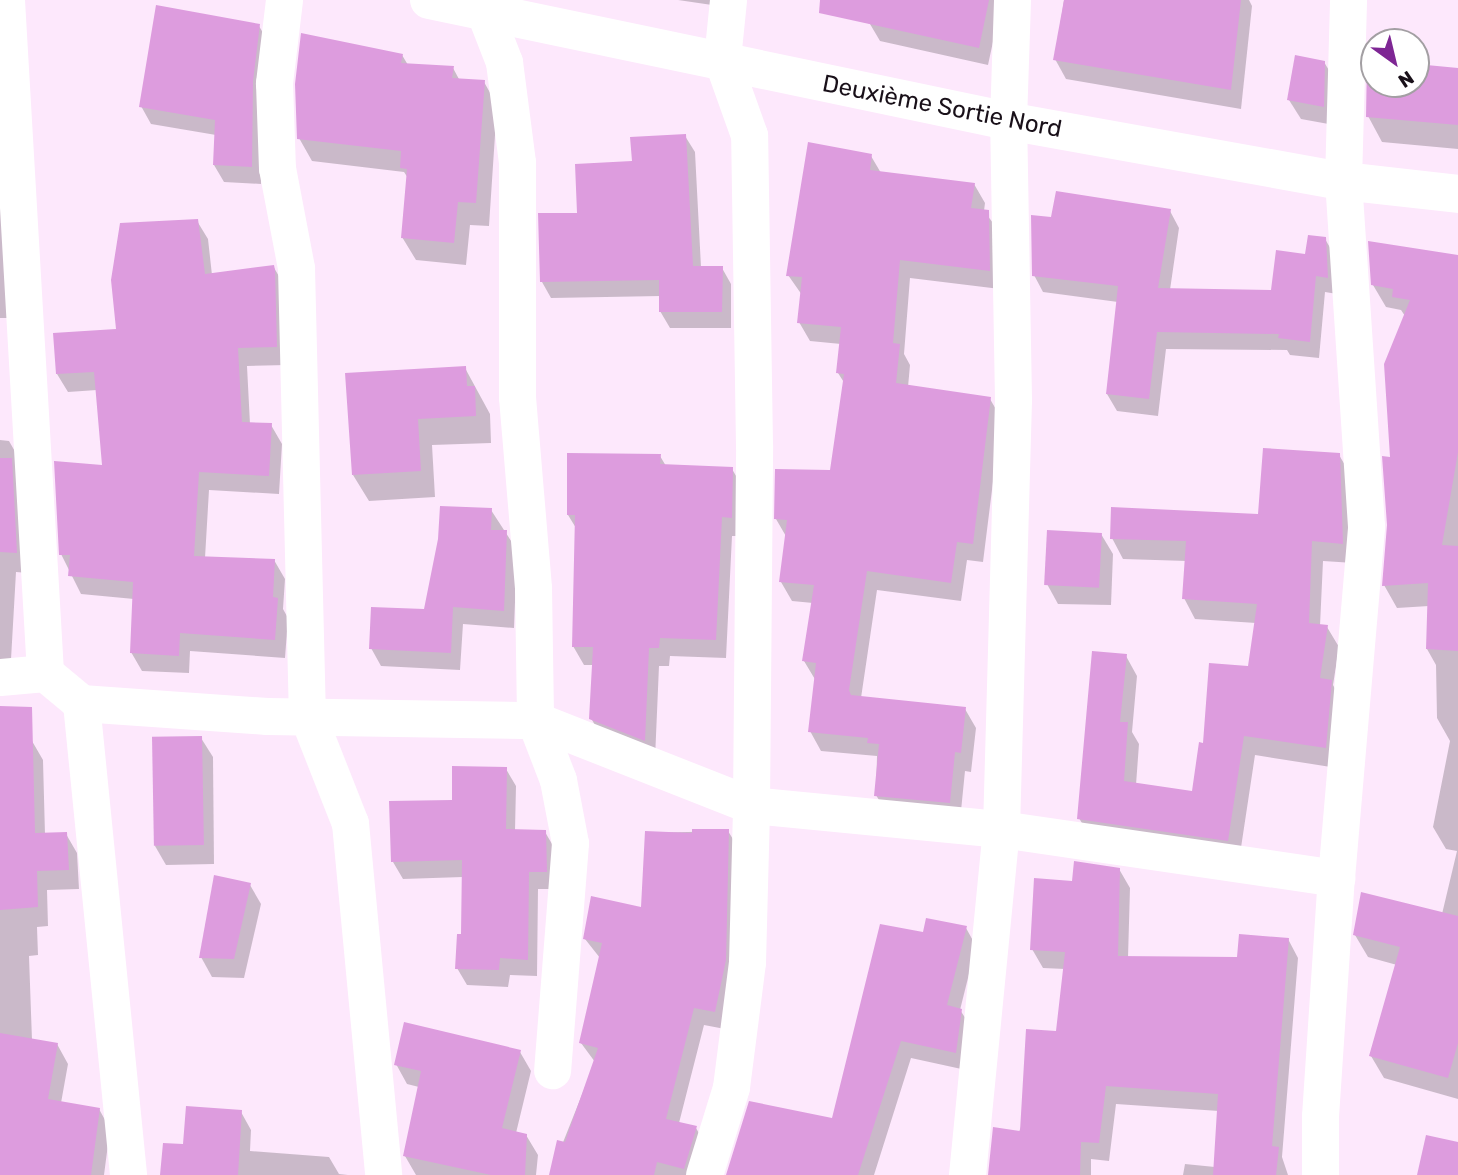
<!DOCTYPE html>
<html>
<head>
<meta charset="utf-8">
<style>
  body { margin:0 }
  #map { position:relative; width:1458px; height:1175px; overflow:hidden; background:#fde8fc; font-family:Rubik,sans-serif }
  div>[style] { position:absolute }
  .shadow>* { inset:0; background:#0003 }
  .building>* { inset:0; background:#dd9cde; transform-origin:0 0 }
  .minor>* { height:37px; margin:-18.5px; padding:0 18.5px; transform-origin:18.5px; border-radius:18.5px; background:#fff }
  .primary>* { height:38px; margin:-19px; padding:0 19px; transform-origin:19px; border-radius:19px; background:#fff }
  span { translate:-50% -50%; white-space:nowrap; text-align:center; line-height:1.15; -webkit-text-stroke:6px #fff; paint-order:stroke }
  .street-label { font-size:24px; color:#191019 }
  .north { position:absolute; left:1360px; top:28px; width:70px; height:70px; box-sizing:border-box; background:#fff; border:2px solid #a39fa3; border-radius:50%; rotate:146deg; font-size:19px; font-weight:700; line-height:28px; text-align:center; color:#191019 }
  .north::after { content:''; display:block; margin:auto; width:24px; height:32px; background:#7e2694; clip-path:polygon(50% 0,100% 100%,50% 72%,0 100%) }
</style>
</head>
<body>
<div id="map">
  <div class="shadow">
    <div style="clip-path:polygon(678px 0,713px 0,712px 5px)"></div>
    <div style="clip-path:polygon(823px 0,1002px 0,988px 65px,880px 41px,870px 24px)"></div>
    <div style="clip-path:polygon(1064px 0,1249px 0,1252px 6px,1241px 109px,1066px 79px,1055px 59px)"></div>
    <div style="clip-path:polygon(259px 26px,269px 43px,262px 99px,261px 184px,224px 182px,214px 165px,216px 135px,151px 124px,141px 106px)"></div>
    <div style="clip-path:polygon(402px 55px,408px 65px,453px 68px,460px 81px,484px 82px,497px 105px,489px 226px,470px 225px,466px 265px,416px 260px,402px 237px,408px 178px,404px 172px,312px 161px,299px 138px)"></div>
    <div style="clip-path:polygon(1324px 62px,1336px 82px,1334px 125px,1301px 119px,1289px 100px)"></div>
    <div style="clip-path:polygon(1374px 62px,1374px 84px,1416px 84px,1416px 66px,1458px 70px,1458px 149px,1382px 142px,1368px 116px)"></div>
    <div style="clip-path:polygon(685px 136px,695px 152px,701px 267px,722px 268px,731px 284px,731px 328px,670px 328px,660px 311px,661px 296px,551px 298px,542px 282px,579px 214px,633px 163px)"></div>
    <div style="clip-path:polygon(871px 156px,881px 173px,974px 184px,985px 203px,984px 211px,999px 231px,1000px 289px,910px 278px,904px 354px,910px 365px,908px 387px,990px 399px,1001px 418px,983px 562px,967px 560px,961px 601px,877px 590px,861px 698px,965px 709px,976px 728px,971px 772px,965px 771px,960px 821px,887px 814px,876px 795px,877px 756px,821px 751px,810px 731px,816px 681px,804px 661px,813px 603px,792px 601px,781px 582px,787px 538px,776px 519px,832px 472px,845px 384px,838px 373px,841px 344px,810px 341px,799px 322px,802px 295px,788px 275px)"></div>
    <div style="clip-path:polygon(0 186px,13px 318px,0 318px)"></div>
    <div style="clip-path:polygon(1170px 211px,1179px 228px,1170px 290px,1273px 292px,1325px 239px,1335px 256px,1337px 294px,1325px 292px,1319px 358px,1290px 355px,1287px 350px,1166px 349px,1158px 416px,1117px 411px,1107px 394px,1118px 302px,1043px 292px,1034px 275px,1052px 219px)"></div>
    <div style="clip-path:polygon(197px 221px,208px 239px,212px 275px,273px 266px,284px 285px,287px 365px,247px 366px,250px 424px,271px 425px,282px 444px,279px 494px,209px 490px,205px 558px,274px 560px,285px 579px,283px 609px,288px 618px,285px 658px,190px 651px,189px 673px,142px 671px,131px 652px,134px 599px,81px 594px,61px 554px,104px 467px,97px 390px,68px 392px,57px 374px,118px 331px)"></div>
    <div style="clip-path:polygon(1458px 258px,1458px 1099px,1384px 1078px,1371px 1056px,1397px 965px,1368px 957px,1355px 935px,1442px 914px,1457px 851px,1446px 849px,1433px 827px,1450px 741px,1437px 718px,1436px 665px,1427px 649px,1429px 606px,1397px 608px,1384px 585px,1405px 316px,1401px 310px,1386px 307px,1373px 285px)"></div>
    <div style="clip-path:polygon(465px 368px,490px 414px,491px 443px,432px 445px,435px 497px,369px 501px,353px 475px)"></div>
    <div style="clip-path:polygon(0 440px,9px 441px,21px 462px,28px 573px,16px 572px,10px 677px,0 681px)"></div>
    <div style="clip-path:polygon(1339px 455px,1351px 475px,1354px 563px,1323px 561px,1320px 626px,1327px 627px,1339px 647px,1333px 685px,1342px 702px,1337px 768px,1255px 755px,1239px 861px,1091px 839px,1079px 818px,1126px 656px,1137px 676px,1132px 732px,1139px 744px,1136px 785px,1193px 793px,1204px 745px,1249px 668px,1256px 623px,1195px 619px,1184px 598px,1187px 561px,1123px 559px,1112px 538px,1260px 515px)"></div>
    <div style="clip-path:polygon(660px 456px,666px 466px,732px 469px,743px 488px,742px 536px,732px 536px,726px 658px,670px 656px,669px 666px,659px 666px,655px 759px,602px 738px,591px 718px,594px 665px,584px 665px,573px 646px,576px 528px,568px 515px)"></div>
    <div style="clip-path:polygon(491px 510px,517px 550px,514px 628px,463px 624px,460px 670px,381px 666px,371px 648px,425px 611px)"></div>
    <div style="clip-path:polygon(1101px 534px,1113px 554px,1111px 605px,1058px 604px,1047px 584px)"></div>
    <div style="clip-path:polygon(201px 738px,213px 757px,214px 864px,166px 865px,155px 846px)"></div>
    <div style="clip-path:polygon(32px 741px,43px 760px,45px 834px,66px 834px,77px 853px,79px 889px,47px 890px,48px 926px,37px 927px,38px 955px,29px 956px,32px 1040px,57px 1044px,68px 1064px,61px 1103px,99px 1109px,110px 1129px,104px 1175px,0 1175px,0 742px)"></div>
    <div style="clip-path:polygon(506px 769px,516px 786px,515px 831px,545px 832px,555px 849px,556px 889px,538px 889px,537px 976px,510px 975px,508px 987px,467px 985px,457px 968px,463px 936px,463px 877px,403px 879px,393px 862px,453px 801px)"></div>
    <div style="clip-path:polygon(728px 831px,739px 849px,725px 1029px,704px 1025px,679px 1123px,696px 1128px,706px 1146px,699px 1175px,550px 1175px,595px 1062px,581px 1043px,600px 958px,585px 939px,643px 909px,647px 833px)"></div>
    <div style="clip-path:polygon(1119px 869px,1130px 888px,1128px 958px,1238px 959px,1288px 939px,1298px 958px,1282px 1157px,1288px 1175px,1183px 1175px,1185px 1164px,1215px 1167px,1219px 1111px,1116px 1104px,1109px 1161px,1091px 1159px,1091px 1175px,1002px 1175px,1058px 1033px,1065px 969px,1043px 968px,1032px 949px,1074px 882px)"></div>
    <div style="clip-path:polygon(250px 885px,261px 904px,244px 978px,212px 977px,201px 957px)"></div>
    <div style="clip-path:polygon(966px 928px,976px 946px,960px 1010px,972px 1028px,966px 1070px,911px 1058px,874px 1175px,728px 1175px,833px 1120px,924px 934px)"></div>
    <div style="clip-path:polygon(520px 1052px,531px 1071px,516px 1133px,526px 1135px,538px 1155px,536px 1175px,416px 1175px,405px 1156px,419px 1087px,407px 1084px,396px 1064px)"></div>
    <div style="clip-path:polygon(241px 1112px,251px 1130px,250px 1151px,329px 1157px,339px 1174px,348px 1175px,162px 1175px,185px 1146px)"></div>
  </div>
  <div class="building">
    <div style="clip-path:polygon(820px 0,989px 0,979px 48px,819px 13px)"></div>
    <div style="clip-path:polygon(1064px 0,1241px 0,1231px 90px,1053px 60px)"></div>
    <div style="clip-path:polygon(156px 5px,260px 24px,253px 81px,252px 167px,213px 165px,215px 120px,139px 107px)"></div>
    <div style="clip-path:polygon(301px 33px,403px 54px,401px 63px,454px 66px,452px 78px,485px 80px,476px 203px,458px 202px,454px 243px,401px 238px,407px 169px,400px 168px,401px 151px,297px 139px,295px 84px)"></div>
    <div style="clip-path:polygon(1295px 55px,1325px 61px,1324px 107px,1287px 100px)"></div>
    <div style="clip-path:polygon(1367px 60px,1374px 61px,1374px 84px,1416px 84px,1416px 64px,1458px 68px,1458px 125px,1366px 117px)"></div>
    <div style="clip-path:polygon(686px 134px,693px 266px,723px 266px,722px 312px,659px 312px,659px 280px,540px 282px,538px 213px,577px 213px,575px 164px,632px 161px,630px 137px)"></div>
    <div style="clip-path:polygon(808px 142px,872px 154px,870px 170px,975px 183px,971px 208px,989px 210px,990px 271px,900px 260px,893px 343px,900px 344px,896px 383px,991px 397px,973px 544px,957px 542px,951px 583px,867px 571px,849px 690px,851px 695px,966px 707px,961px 753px,955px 752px,950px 803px,874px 796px,879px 744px,867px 743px,868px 738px,808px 732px,816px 663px,802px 661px,814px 585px,779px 582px,787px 520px,774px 519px,775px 469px,830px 470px,844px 374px,836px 373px,841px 327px,797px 323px,802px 277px,786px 276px)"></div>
    <div style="clip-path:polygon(1056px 191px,1171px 209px,1158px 288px,1271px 290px,1276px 250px,1305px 254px,1308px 235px,1326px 237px,1328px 278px,1316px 276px,1310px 342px,1278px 338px,1279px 334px,1157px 332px,1149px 399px,1106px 394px,1118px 286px,1032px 276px,1031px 215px,1051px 217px)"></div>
    <div style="clip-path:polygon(198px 219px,205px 274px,274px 265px,275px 270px,277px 347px,238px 348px,242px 422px,272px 423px,269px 476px,199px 472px,194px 556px,275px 559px,273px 597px,278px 598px,275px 640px,180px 633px,179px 656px,130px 653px,133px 582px,68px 576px,70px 555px,59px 555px,54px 461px,102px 465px,94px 372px,56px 374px,53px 333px,116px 329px,111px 280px,120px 223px)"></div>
    <div style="clip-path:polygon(1368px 241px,1458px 255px,1458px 452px,1442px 545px,1458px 546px,1458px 651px,1426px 649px,1428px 583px,1382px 586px,1387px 525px,1382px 456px,1390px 457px,1384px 364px,1410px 300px,1392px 297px,1393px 289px,1371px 285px)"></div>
    <div style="clip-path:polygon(466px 366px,467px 386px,475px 386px,476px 416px,418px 419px,421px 471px,352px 475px,345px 373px)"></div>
    <div style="clip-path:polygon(1263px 448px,1340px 453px,1343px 544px,1312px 541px,1309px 623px,1328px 625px,1320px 678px,1332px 680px,1326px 748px,1244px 736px,1228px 841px,1077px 819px,1092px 651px,1127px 654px,1120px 722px,1128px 722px,1124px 781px,1192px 791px,1199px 742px,1203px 743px,1209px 663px,1248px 666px,1257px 604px,1182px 599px,1186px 541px,1110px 539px,1111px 507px,1258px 514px)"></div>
    <div style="clip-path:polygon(567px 453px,661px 454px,660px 464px,733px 467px,732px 518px,722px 517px,716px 640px,660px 638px,659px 648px,649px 648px,645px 741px,589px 719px,593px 647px,572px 647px,575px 515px,567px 515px)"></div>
    <div style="clip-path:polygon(0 458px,12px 458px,17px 553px,0 552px)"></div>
    <div style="clip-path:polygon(440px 506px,492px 508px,491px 530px,507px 530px,504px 611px,453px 607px,451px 653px,369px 649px,371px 607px,424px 609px,438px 539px)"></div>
    <div style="left:1047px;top:530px;width:55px;height:55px;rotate:3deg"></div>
    <div style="clip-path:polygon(0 706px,32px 707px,35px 833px,67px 832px,69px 870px,37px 871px,38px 907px,0 910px)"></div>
    <div style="left:202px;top:736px;width:109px;height:50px;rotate:89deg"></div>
    <div style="clip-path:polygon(452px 766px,507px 767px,506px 829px,546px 830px,547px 872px,529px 872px,528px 960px,500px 958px,499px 970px,455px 969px,457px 934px,461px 934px,462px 860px,391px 862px,389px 801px,452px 800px)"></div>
    <div style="clip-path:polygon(692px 829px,729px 829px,726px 960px,715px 1012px,694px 1008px,666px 1119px,697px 1126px,684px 1169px,657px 1162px,654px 1175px,549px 1175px,557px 1140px,565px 1142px,598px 1048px,579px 1043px,602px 943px,583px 939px,591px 896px,641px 907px,645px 831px,692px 833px)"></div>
    <div style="clip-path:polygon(1074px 861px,1120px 868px,1118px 956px,1237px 957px,1239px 934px,1289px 938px,1272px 1146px,1279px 1147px,1276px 1175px,1213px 1175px,1218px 1094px,1106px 1086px,1099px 1143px,1081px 1142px,1080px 1175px,988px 1175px,993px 1127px,1020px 1131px,1026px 1029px,1056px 1031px,1065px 952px,1030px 950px,1034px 878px,1072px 881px)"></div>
    <div style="clip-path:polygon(214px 875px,251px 883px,234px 959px,199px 958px)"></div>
    <div style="clip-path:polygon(1361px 892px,1458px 916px,1458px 1043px,1448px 1078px,1369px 1056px,1400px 947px,1353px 935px)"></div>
    <div style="clip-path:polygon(926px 918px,967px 926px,947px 1005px,962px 1009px,956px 1053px,901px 1041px,858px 1175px,726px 1175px,749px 1101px,832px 1118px,880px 924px,923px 932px)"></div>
    <div style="clip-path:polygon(404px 1022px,521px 1050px,502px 1128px,527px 1134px,525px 1175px,491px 1175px,403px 1156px,421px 1071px,394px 1065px)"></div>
    <div style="clip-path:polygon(0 1033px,58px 1043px,48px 1099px,100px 1108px,91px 1175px,0 1175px)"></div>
    <div style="clip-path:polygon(186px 1106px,242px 1110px,238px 1175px,160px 1175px,163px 1143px,183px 1144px)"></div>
    <div style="clip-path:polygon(1426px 1135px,1458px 1142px,1458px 1175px,1417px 1175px)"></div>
  </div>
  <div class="minor">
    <div style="left:6px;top:0;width:674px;rotate:86.68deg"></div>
    <div style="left:284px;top:0;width:84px;rotate:96.9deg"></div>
    <div style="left:274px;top:83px;width:85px;rotate:88deg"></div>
    <div style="left:277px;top:168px;width:102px;rotate:79.2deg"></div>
    <div style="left:296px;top:268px;width:446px;rotate:88.6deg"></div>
    <div style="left:307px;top:714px;width:117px;rotate:68.5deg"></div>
    <div style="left:350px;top:823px;width:354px;rotate:84.6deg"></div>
    <div style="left:486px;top:0;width:13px;rotate:94deg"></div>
    <div style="left:485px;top:13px;width:53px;rotate:68.8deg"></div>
    <div style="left:504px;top:62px;width:101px;rotate:82.6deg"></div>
    <div style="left:517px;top:162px;width:235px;rotate:90deg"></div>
    <div style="left:517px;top:397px;width:192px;rotate:85.2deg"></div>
    <div style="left:533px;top:588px;width:132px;rotate:89.1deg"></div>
    <div style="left:535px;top:720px;width:64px;rotate:69deg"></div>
    <div style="left:558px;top:780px;width:64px;rotate:79.2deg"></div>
    <div style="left:570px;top:843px;width:228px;rotate:94.5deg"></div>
    <div style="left:0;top:677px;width:45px;rotate:-5.1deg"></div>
    <div style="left:45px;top:673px;width:47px;rotate:39.8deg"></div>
    <div style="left:81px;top:703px;width:186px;rotate:4deg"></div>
    <div style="left:267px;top:716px;width:268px;rotate:0.9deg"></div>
    <div style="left:535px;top:720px;width:232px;rotate:21.5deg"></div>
    <div style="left:751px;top:805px;width:251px;rotate:5.5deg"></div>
    <div style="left:1001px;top:829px;width:339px;rotate:8.3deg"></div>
    <div style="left:81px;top:703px;width:474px;rotate:84.3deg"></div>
    <div style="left:704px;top:1175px;width:92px;rotate:-72.9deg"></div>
    <div style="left:731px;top:1087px;width:126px;rotate:-82.7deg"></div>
    <div style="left:747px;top:962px;width:157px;rotate:-88.5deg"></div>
    <div style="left:751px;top:805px;width:360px;rotate:-89.5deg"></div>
    <div style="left:754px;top:445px;width:310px;rotate:-90.9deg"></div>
    <div style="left:749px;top:135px;width:81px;rotate:-109.6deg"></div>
    <div style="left:722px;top:59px;width:59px;rotate:-84.2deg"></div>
    <div style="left:967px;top:1175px;width:348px;rotate:-84.4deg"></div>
    <div style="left:1001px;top:829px;width:429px;rotate:-88.4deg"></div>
    <div style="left:1013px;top:400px;width:279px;rotate:-91deg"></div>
    <div style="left:1008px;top:121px;width:121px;rotate:-88.1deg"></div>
    <div style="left:1320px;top:1175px;width:59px;rotate:-90deg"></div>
    <div style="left:1320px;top:1116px;width:239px;rotate:-86.2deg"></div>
    <div style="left:1336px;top:878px;width:353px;rotate:-85.1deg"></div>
    <div style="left:1366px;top:526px;width:346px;rotate:-93.8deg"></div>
    <div style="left:1343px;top:181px;width:181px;rotate:-88.4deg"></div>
  </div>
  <div class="primary">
    <div style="left:429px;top:0;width:592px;rotate:11.8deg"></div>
    <div style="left:1008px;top:121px;width:340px;rotate:10.2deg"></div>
    <div style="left:1343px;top:181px;width:116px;rotate:6.4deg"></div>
  </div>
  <div class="street-label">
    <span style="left:942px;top:107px;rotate:11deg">Deuxième Sortie Nord</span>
  </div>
  <div class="north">N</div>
</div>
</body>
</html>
